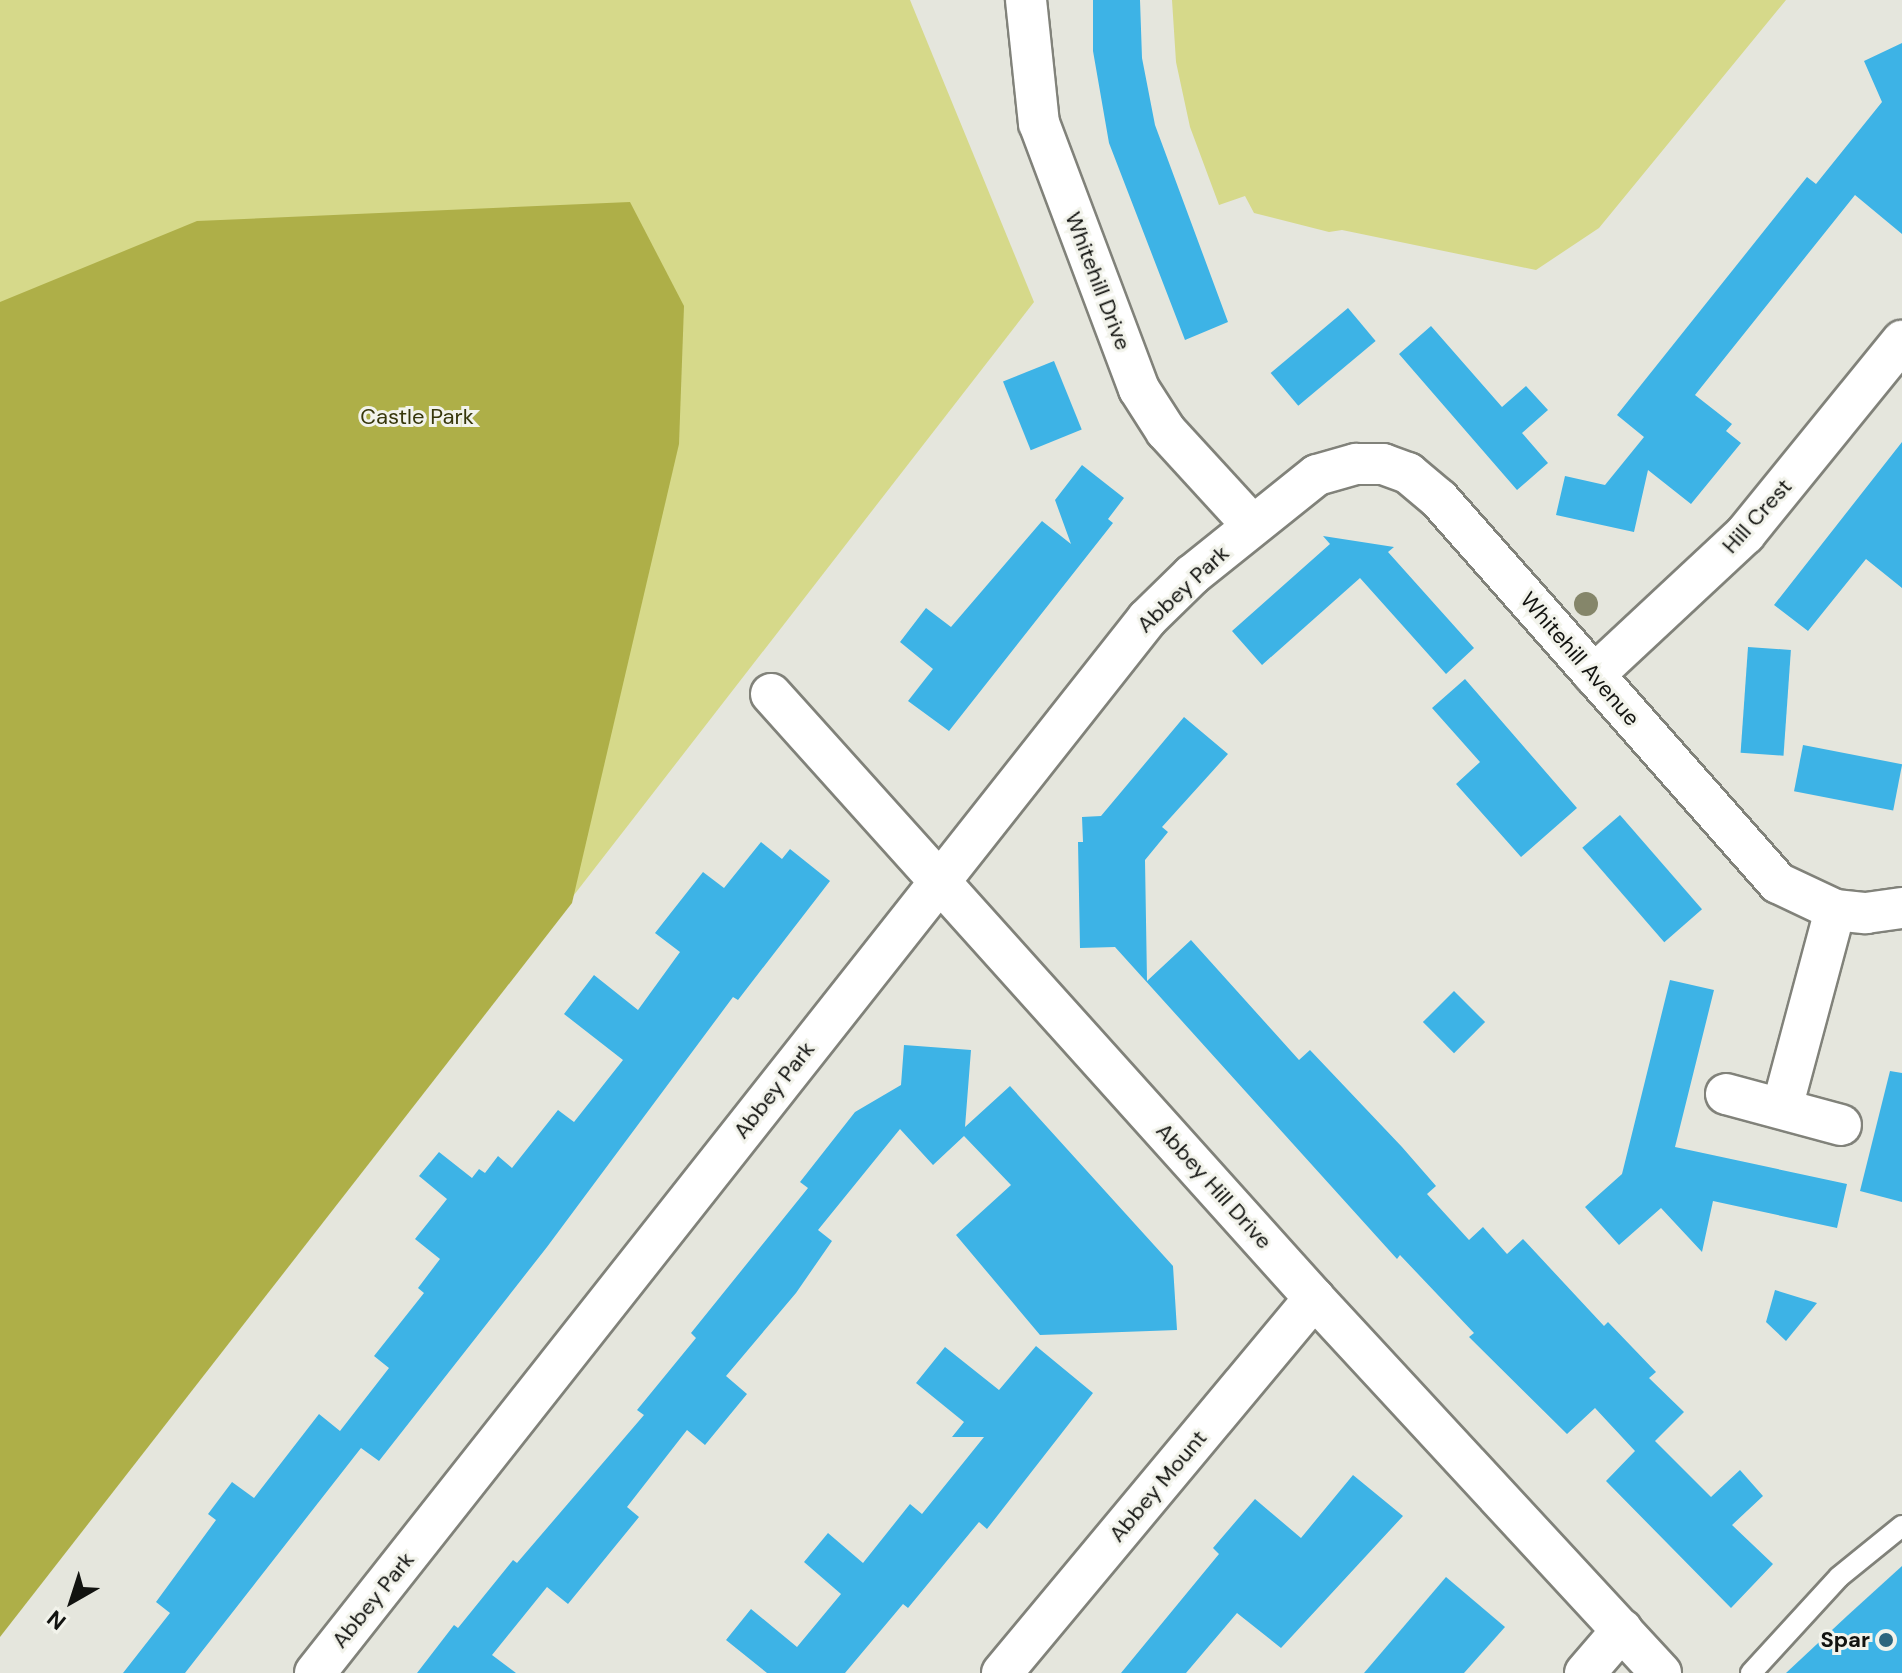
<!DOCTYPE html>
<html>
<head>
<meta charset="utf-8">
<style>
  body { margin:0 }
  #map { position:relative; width:1902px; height:1673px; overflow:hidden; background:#e5e6dd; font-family:"DM Sans",sans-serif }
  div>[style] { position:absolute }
  .green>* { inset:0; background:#d6d98a }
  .forest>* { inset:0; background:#aeaf48 }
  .building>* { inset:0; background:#3db3e6; transform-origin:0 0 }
  .roads { filter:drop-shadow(2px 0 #81827a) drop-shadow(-2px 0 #81827a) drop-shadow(0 2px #81827a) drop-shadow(0 -2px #81827a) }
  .lane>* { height:20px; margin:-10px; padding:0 10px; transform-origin:10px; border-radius:10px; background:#fff }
  .street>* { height:40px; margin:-20px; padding:0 20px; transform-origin:20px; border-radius:20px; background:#fff }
  .trees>* { width:24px; height:24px; margin:-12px; border-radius:50%; background:#85866a }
  .dots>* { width:22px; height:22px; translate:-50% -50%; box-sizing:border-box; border:4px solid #f2f3eb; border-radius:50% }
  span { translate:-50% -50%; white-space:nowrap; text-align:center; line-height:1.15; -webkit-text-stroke:6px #f2f3eb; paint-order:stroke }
  .street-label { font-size:22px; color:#121310 }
  .park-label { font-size:22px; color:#37370b }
  .poi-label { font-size:22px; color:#121310; font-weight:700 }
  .right { translate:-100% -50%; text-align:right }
  .north { position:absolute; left:32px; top:1561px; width:80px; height:80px; -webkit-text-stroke:6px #f2f3eb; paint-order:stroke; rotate:219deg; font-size:22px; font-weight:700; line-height:32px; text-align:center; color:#121310 }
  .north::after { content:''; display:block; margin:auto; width:28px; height:36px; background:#121310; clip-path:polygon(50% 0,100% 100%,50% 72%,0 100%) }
</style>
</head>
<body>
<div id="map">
  <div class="green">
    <div style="clip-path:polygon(0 0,910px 0,1034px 302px,0 1635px)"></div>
    <div style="clip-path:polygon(1172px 0,1786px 0,1599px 228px,1536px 270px,1342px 230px,1329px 232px,1254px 213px,1245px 196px,1219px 205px,1190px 127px,1176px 62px)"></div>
  </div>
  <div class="forest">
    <div style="clip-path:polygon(630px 202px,684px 306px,679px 444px,572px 903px,0 1637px,0 302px,197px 221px)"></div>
  </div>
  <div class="building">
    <div style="clip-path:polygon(1093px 0,1140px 0,1142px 58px,1155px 125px,1228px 322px,1185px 340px,1109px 143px,1093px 51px)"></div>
    <div style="clip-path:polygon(1902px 43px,1902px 234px,1855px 195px,1695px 395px,1732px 424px,1726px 431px,1741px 443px,1691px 504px,1648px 470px,1634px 532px,1556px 515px,1565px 476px,1605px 485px,1644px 437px,1617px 415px,1807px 177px,1816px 184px,1882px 102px,1864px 61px)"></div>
    <div style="left:1348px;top:308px;width:43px;height:101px;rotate:50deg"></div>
    <div style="clip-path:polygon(1431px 326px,1502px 407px,1526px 386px,1548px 410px,1522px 433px,1548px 463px,1517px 490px,1399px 354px)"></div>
    <div style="left:1054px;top:361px;width:74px;height:55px;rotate:68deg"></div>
    <div style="clip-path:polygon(1902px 442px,1902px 588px,1866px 559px,1808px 631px,1774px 605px)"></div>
    <div style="clip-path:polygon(1082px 465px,1124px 498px,1108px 519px,1113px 523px,949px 731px,908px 701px,933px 669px,900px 642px,926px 608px,951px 627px,1042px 521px,1071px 544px,1055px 500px)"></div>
    <div style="clip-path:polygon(1323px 536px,1394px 547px,1388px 552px,1474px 648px,1446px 674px,1360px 578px,1262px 665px,1232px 631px,1330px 544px)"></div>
    <div style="left:1748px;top:647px;width:43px;height:106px;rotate:4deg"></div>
    <div style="clip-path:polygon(1465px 679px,1577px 808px,1521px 857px,1456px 784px,1480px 762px,1432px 708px)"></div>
    <div style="clip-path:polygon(1184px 717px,1228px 754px,1162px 827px,1168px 832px,1145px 860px,1147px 981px,1191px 940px,1299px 1060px,1310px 1050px,1402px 1147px,1436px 1186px,1427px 1194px,1469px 1240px,1483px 1227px,1507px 1254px,1523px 1239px,1604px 1326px,1608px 1322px,1656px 1372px,1649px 1378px,1684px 1412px,1655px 1441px,1711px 1497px,1740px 1470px,1763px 1496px,1732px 1525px,1773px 1564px,1731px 1608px,1606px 1481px,1635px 1451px,1595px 1408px,1567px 1434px,1469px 1337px,1474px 1333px,1400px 1255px,1397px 1259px,1115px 947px,1080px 948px,1078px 842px,1083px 842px,1082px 817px,1101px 816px)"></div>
    <div style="left:1803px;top:745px;width:101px;height:47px;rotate:11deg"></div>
    <div style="left:1620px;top:815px;width:125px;height:50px;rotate:49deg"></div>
    <div style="clip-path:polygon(761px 842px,782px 859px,790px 849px,830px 881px,738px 1000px,733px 997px,547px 1247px,379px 1461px,361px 1448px,185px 1673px,123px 1673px,170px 1613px,156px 1602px,216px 1520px,208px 1514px,232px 1482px,254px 1498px,319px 1414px,340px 1431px,389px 1368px,374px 1356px,424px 1293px,418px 1288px,440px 1259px,415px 1239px,447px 1199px,419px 1176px,439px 1152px,472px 1178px,479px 1169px,485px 1173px,498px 1156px,512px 1168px,558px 1110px,574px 1122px,623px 1060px,564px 1014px,594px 975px,638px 1010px,680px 952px,655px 933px,703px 872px,724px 888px)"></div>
    <div style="clip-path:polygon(1670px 980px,1714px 990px,1675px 1147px,1847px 1184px,1837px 1228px,1713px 1201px,1702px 1252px,1661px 1208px,1619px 1245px,1585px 1207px,1622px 1174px)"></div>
    <div style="left:1454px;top:991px;width:44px;height:44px;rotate:45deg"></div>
    <div style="clip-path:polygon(904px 1045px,971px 1050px,965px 1127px,1010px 1086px,1173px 1266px,1177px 1330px,1040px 1335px,956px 1235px,1011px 1185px,964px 1136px,933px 1165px,900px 1129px,818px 1230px,832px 1241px,796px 1293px,726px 1376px,747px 1394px,705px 1445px,687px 1430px,627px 1507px,639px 1517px,568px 1604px,547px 1587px,492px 1655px,516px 1673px,417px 1673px,454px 1625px,458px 1628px,513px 1560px,517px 1563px,644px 1415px,637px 1410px,696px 1338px,691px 1333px,808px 1188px,800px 1182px,855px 1112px,901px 1085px)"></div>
    <div style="clip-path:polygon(1890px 1071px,1902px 1073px,1902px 1202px,1860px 1191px)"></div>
    <div style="clip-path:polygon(1775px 1290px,1817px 1303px,1786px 1341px,1766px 1322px)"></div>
    <div style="clip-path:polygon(1036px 1346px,1093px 1393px,987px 1529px,979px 1522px,908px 1608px,903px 1604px,845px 1673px,767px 1673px,726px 1640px,751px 1609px,797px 1647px,841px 1594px,804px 1562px,828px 1533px,863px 1563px,910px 1504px,922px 1514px,984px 1437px,952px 1437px,964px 1422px,916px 1383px,945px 1347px,999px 1390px)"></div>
    <div style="clip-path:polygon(1353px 1475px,1403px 1516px,1281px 1648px,1237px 1613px,1186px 1673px,1121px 1673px,1219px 1554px,1213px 1548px,1255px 1499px,1301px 1538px)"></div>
    <div style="clip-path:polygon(1902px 1566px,1902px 1673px,1786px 1673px,1847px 1616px)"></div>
    <div style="clip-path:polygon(1446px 1577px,1505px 1627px,1464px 1673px,1364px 1673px)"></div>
  </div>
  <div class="roads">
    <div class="lane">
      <div style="left:1751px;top:1673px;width:130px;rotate:-47.5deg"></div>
      <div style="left:1839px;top:1577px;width:81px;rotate:-39deg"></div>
    </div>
    <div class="street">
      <div style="left:1026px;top:0;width:124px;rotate:84deg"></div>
      <div style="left:1039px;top:123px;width:284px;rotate:69.4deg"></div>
      <div style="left:1139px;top:389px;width:50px;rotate:57.3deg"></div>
      <div style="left:1166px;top:431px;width:127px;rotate:47.5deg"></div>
      <div style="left:1594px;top:675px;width:207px;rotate:-43deg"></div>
      <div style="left:1745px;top:534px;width:249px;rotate:-50.9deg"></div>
      <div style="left:771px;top:694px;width:812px;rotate:48.04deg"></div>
      <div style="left:1314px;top:1298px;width:511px;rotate:47.22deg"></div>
      <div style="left:1726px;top:1094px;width:119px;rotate:15.1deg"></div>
      <div style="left:1782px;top:1108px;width:205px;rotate:-75deg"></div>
      <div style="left:315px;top:1673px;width:1343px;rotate:-51.71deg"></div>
      <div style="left:1147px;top:619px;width:63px;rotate:-44.4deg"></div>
      <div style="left:1192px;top:575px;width:160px;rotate:-38.7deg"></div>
      <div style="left:1317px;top:475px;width:41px;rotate:-15.8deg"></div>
      <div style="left:1356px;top:464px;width:27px"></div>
      <div style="left:1383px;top:464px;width:27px;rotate:20deg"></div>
      <div style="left:1408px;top:473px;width:40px;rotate:40deg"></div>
      <div style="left:1439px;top:499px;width:512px;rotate:48.56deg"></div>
      <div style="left:1778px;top:883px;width:63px;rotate:25.3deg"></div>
      <div style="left:1835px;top:910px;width:31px;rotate:6deg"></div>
      <div style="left:1866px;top:913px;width:36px;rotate:-8deg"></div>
      <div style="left:1002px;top:1673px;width:488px;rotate:-50.2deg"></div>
      <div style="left:1585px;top:1673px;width:57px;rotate:-49.3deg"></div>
    </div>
  </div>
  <div class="trees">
    <div style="left:1586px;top:604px"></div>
  </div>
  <div class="dots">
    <div style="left:1886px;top:1640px;background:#2c657e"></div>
  </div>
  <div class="street-label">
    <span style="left:1098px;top:281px;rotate:69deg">Whitehill Drive</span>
    <span style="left:1757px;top:516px;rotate:-48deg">Hill Crest</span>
    <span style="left:1183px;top:589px;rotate:-43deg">Abbey Park</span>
    <span style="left:1580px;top:659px;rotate:49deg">Whitehill Avenue</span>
    <span style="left:774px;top:1090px;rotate:-52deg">Abbey Park</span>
    <span style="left:1214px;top:1186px;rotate:48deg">Abbey Hill Drive</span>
    <span style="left:1158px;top:1486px;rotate:-50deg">Abbey Mount</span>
    <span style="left:373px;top:1600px;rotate:-51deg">Abbey Park</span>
  </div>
  <div class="park-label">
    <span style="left:417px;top:417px">Castle Park</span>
  </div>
  <div class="poi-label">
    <span class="right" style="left:1870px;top:1640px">Spar</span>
  </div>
  <div class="north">N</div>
</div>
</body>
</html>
